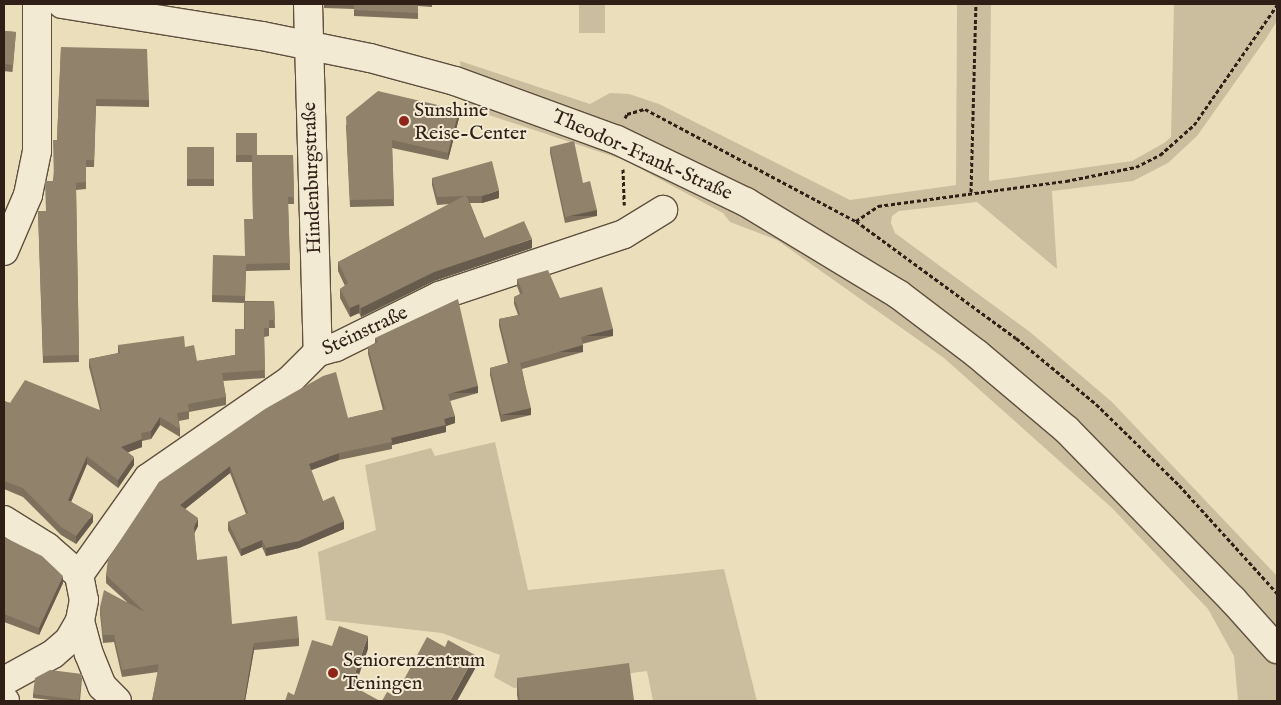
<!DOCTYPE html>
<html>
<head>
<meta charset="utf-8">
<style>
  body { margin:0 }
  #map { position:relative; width:1281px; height:705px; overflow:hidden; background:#ebdebb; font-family:"IM FELL English",serif }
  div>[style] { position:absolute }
  .green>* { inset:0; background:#cbbe9f; transform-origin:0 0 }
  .path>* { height:3px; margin-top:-1.5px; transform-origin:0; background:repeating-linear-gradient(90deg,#301f16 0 4px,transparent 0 6.5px) }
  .roads { filter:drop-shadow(1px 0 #5f4f3f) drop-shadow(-1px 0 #5f4f3f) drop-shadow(0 1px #5f4f3f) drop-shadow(0 -1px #5f4f3f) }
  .street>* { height:28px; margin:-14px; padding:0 14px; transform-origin:14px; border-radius:14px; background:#f2ead3 }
  .secondary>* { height:28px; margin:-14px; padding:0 14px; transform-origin:14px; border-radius:14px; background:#f2ead3 }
  .wall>* { inset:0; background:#7d705d; transform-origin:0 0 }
  .shaded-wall>* { inset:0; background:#665b4c; transform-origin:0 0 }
  .building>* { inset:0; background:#91826c; transform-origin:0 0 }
  .dots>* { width:14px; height:14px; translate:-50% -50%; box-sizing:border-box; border:2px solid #f2ead3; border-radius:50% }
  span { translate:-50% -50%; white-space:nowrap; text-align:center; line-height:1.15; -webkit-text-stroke:4px #f2ead3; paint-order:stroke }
  .poi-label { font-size:20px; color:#301f16 }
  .left { translate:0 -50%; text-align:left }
  .street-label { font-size:20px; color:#301f16 }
  .frame { position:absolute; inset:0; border:5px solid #301f16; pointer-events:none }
</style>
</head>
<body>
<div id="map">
  <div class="green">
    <div style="left:579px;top:4px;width:26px;height:29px"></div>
    <div style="clip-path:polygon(957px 4px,991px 4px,989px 181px,1132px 161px,1164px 143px,1171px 137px,1174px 4px,1277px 4px,1277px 21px,1265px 40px,1197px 136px,1168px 163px,1133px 181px,1052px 191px,1057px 269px,977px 202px,899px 211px,892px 216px,891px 223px,895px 233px,1030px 332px,1112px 402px,1277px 576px,1277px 701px,1238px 701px,1234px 656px,1208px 609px,1111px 507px,944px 358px,777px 240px,730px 222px,723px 213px,624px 160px,465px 107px,460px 61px,590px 104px,610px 93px,629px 94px,659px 104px,850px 200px,956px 185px)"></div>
    <div style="clip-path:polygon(495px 442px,528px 590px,724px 569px,757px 701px,653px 701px,647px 671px,514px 688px,494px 677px,500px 655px,442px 633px,326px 620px,318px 552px,376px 530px,365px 465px,431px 448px,435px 456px)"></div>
  </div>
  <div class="path">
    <div style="left:625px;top:118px;width:4px;rotate:-63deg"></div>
    <div style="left:627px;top:114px;width:19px;rotate:-16deg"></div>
    <div style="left:645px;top:109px;width:239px;rotate:28deg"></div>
    <div style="left:856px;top:221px;width:198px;rotate:36.2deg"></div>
    <div style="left:1016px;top:338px;width:104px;rotate:39.5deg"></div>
    <div style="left:1096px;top:404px;width:116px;rotate:44.3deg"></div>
    <div style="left:1179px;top:485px;width:146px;rotate:47.8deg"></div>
    <div style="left:623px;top:169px;width:36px;rotate:88deg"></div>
    <div style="left:971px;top:192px;width:188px;rotate:-88.5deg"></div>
    <div style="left:856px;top:221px;width:27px;rotate:-34deg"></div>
    <div style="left:878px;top:206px;width:190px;rotate:-7.6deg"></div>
    <div style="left:1066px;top:181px;width:71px;rotate:-11.3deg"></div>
    <div style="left:1136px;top:167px;width:27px;rotate:-27deg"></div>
    <div style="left:1160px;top:155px;width:45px;rotate:-41.4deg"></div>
    <div style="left:1194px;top:125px;width:146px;rotate:-55.3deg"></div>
  </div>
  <div class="roads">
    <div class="street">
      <div style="left:308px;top:4px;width:348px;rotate:88.4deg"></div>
      <div style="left:4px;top:251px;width:61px;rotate:-66.8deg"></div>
      <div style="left:28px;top:195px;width:45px;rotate:-78.4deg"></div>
      <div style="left:37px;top:151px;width:147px;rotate:-90deg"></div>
      <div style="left:4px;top:520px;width:51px;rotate:32.1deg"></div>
      <div style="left:47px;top:547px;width:43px;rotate:41.2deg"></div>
      <div style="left:79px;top:575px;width:25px;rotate:79deg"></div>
      <div style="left:84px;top:600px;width:21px;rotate:101deg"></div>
      <div style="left:80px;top:621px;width:34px;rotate:75deg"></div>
      <div style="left:89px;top:654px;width:35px;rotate:68deg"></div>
      <div style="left:102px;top:686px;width:21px;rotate:45deg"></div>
      <div style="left:79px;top:575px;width:119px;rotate:-54.6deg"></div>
      <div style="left:148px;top:478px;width:173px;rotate:-34.6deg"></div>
      <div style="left:290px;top:380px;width:40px;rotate:-45deg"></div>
      <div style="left:318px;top:352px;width:19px;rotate:-16deg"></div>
      <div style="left:336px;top:347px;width:115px;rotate:-26.3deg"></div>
      <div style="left:439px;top:296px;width:195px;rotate:-18.5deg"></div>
      <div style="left:624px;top:234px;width:46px;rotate:-31.6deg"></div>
      <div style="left:4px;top:681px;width:56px;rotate:-28.9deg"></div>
      <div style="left:53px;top:654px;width:21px;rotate:-41deg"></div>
      <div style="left:69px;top:640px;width:22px;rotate:-60deg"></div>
      <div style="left:4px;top:701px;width:1px"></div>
    </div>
    <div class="secondary">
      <div style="left:62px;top:4px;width:203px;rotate:9.1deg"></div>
      <div style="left:262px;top:36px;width:110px;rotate:11.5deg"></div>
      <div style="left:370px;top:58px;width:88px;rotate:15.1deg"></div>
      <div style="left:455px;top:81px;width:172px;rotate:20deg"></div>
      <div style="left:617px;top:140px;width:143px;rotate:25.7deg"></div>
      <div style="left:746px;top:202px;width:178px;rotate:31.2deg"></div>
      <div style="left:898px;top:294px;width:99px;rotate:37.2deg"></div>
      <div style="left:977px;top:354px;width:118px;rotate:40.2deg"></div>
      <div style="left:1067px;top:430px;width:238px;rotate:45.7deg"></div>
      <div style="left:1233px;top:600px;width:66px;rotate:48.1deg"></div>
    </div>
  </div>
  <div class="wall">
    <div style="clip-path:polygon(324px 4px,432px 4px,432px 7px,418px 6px,418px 19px,354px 16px,354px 9px,324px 8px)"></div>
    <div style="left:4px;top:31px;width:12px;height:40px;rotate:5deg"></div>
    <div style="clip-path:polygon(61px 47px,149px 100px,149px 107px,96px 106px,94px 167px,86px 167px,86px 189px,76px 190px,79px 362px,43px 363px,38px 211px,46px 211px,53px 181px,57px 140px)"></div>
    <div style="clip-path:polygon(459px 118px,448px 160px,392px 148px,394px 206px,350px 207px,346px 125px)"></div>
    <div style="clip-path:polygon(236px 133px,257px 155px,293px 155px,294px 204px,288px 204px,290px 270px,246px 271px,245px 301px,274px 301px,275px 328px,269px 328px,269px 336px,264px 337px,265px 378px,223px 381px,226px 397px,226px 405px,189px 412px,189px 419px,179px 421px,180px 429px,180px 437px,160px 425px,151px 439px,142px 441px,142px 447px,128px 452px,134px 465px,118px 488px,87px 464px,71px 502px,93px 522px,76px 544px,61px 535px,23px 497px,4px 489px,4px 401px,10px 403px,100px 410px,89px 367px,89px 359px,118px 353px,118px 345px,185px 347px,197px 361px,235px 355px,244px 329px,244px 303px,212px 302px,212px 295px,245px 256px,253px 219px,252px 162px,236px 162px)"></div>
    <div style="left:187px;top:147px;width:27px;height:39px"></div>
    <div style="clip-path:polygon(550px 147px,597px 216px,565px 223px,550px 153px)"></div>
    <div style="clip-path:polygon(432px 178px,499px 198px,482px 203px,470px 203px,484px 238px,532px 248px,434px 281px,361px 317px,359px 313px,350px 317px,340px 298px,340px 289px,345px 286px,338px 271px,338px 262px,450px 204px,437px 205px,432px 185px)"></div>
    <div style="clip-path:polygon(517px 279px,560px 298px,613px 336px,582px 344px,583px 352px,522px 369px,531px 415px,501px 422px,490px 375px,490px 368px,508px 363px,499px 326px,499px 319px,518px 315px,514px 304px,514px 297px,520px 294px,517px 286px)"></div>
    <div style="clip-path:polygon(375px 338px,478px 393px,450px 401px,455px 423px,446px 426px,446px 432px,392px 445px,392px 449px,339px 460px,311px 470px,323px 501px,344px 529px,299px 548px,266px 556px,262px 547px,241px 556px,228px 530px,228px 522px,246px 514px,230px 473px,185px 509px,198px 526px,194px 533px,197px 560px,232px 624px,299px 638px,299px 646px,254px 650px,245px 701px,152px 701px,158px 672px,122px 677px,114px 642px,103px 643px,100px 614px,100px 607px,127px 602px,106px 583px,106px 575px,159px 482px,348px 418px,383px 410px,368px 354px,368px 347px,375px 343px)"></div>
    <div style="clip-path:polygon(4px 537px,63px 583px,39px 635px,4px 622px)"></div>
    <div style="clip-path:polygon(82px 678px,80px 701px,59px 701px,33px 698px,33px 694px)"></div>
    <div style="clip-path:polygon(517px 678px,634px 700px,634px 701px,518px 701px,517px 695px)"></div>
  </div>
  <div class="shaded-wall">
    <div style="clip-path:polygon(459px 110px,459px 118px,448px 160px,448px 153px)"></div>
    <div style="clip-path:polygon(499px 190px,499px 198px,482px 203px,482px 196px)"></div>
    <div style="left:597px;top:210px;width:6px;height:33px;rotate:90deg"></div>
    <div style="clip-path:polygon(532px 239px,532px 248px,434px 281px,361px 317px,361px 308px,434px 272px)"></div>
    <div style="clip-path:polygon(359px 304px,359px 313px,350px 317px,350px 308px)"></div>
    <div style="left:613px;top:329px;width:7px;height:33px;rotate:90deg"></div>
    <div style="left:583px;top:345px;width:7px;height:66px;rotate:90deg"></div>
    <div style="left:478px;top:386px;width:7px;height:31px;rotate:90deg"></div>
    <div style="left:531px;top:408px;width:7px;height:31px;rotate:90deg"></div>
    <div style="clip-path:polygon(455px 416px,455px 423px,446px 426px,446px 432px,392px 445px,391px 438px,444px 419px)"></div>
    <div style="clip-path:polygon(160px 417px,160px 425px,151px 439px,151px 431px)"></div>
    <div style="clip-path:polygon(142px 439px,142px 447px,121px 455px,121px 447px)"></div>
    <div style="clip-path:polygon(339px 453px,339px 460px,309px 471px,309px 464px)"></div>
    <div style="clip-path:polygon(87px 456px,87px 464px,68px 509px,68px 500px)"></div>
    <div style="clip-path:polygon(134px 457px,134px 465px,118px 488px,118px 480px)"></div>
    <div style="clip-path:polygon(230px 466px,230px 473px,180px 513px,180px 505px)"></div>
    <div style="clip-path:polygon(93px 514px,93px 522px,76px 544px,76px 536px)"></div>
    <div style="clip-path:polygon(198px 518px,198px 526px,194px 534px,194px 527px)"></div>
    <div style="clip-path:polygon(344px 521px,344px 529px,299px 548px,266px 556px,266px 548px)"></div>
    <div style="clip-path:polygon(262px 540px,262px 547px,241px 556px,241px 549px)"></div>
    <div style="clip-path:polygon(63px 576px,63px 583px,39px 635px,39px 628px)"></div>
    <div style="clip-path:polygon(368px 636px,368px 649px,351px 698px,351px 685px)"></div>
    <div style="clip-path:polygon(254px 643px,254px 650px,245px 701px,244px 701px)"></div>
    <div style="clip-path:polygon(475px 655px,475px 669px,457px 701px,450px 701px)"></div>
  </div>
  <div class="building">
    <div style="clip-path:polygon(354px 4px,418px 4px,418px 13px,354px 10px)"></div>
    <div style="left:4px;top:31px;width:12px;height:33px;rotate:5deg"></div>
    <div style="clip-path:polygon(61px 47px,147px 49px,149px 100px,96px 99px,94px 160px,86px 160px,86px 182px,76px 183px,79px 355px,43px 356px,38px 211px,46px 211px,45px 181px,54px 181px,53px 140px,57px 140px)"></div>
    <div style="clip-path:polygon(378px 91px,459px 110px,448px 153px,392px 140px,394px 199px,350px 200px,346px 117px)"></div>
    <div style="clip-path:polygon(236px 133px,257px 133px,257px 155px,293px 155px,294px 197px,288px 197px,290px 263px,246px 264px,245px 296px,212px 295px,213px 255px,245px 256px,244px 219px,253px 219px,252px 155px,236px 155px)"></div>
    <div style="clip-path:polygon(574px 141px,583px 183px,590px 181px,597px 210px,565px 217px,550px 147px)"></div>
    <div style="left:187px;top:147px;width:27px;height:32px"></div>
    <div style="clip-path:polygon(492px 161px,499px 190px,482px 196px,467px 196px,466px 195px,465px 196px,437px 197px,432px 178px)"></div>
    <div style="clip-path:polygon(466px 195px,484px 238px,524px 221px,532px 239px,434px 272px,361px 308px,359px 304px,350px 308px,340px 289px,348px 283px,338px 262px)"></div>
    <div style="clip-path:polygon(548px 270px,560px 298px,602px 287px,613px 329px,581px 337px,583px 345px,520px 363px,531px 408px,501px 415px,490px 368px,510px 363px,499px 319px,520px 315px,514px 297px,523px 293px,517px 279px)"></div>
    <div style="clip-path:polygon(458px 299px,478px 386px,448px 394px,455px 416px,444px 419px,446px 425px,391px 438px,392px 442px,339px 453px,309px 464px,323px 501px,334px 496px,344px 521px,299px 541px,266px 548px,262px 540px,241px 549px,228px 522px,248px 513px,230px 466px,180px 505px,198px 518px,194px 527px,197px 560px,227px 556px,232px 624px,297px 616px,299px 638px,254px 643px,244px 701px,152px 701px,159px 664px,122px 670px,114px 635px,103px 635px,100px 607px,104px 590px,145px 612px,106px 575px,108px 559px,159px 482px,265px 409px,323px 376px,336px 372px,348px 418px,385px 409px,368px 347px,378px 342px,375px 338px)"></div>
    <div style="clip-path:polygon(274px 301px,275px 320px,269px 320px,269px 328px,264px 328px,265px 370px,222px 373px,226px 397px,188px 404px,189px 411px,177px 413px,180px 429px,160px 417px,151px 431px,141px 433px,142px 439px,121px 447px,134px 457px,118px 480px,87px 456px,68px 500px,93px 514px,76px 536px,61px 527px,23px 488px,4px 481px,4px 401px,10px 403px,25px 380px,102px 411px,89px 359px,120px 353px,118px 345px,184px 336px,185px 347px,194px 345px,197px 361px,235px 355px,235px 329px,245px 329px,244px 302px)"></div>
    <div style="clip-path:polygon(4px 537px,42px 556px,63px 576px,39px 628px,4px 614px)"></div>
    <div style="clip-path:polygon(339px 626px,368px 636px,351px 685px,380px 701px,285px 701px,288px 692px,294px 695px,312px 640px,332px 646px)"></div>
    <div style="clip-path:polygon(427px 637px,445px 647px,448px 640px,475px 655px,450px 701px,382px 701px,387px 692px,395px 696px)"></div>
    <div style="clip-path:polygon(629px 663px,634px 700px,622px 701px,520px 701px,517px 678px)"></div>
    <div style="clip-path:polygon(50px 670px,82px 674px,79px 700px,33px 694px,35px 678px)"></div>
  </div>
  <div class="dots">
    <div style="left:404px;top:121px;background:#8f2418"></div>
    <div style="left:333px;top:673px;background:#8f2418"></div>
  </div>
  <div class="poi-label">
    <span class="left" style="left:414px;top:122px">Sunshine<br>Reise-Center</span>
    <span class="left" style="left:343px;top:672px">Seniorenzentrum<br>Teningen</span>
  </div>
  <div class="street-label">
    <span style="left:642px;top:155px;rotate:24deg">Theodor-Frank-Straße</span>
    <span style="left:312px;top:178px;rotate:-92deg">Hindenburgstraße</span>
    <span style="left:365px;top:331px;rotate:-25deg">Steinstraße</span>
  </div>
  <div class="frame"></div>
</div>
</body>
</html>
